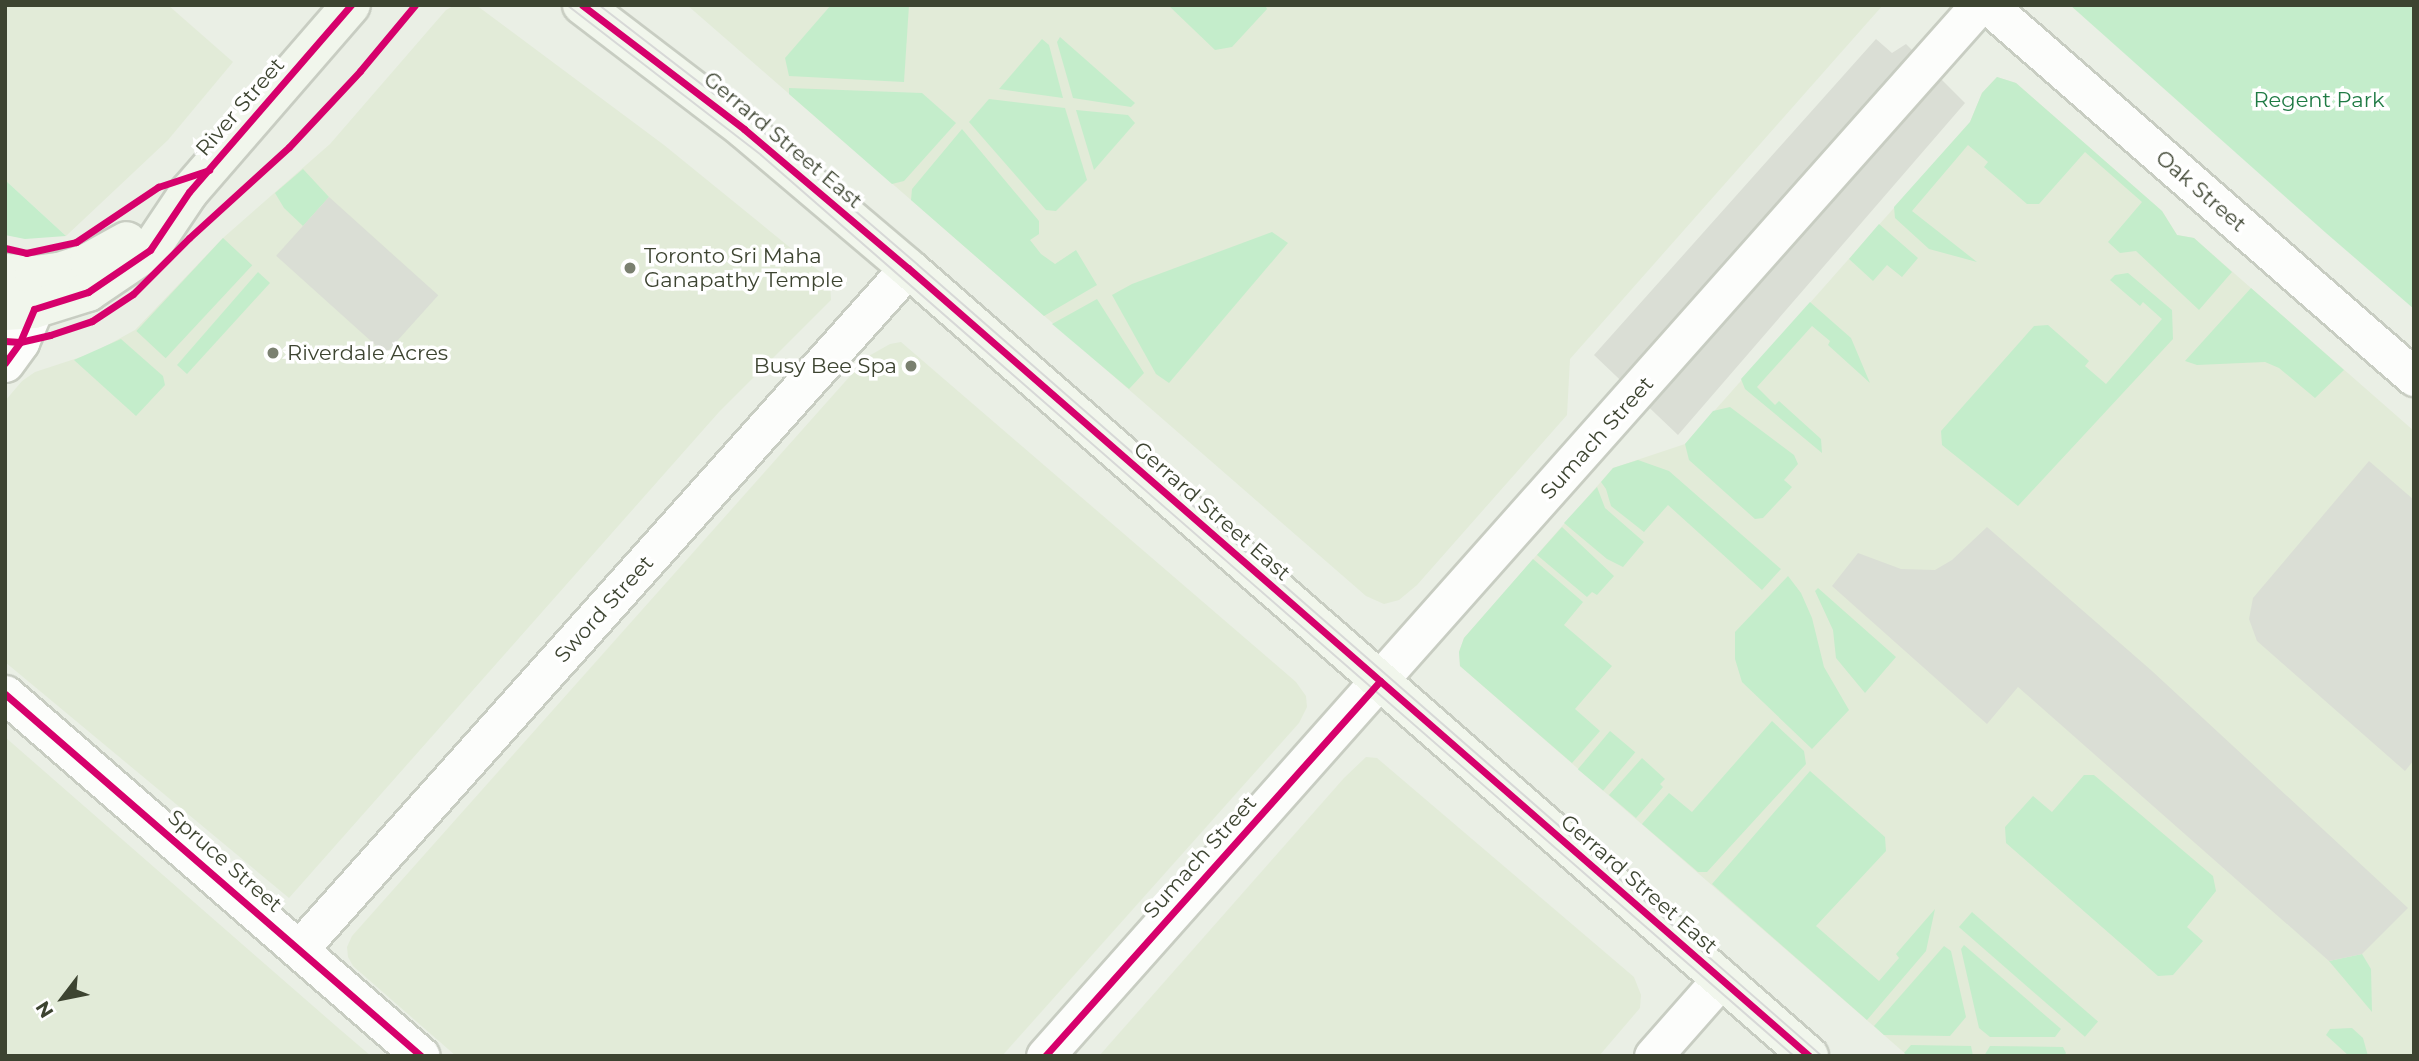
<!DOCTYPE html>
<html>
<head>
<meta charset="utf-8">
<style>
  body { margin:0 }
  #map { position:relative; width:2419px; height:1061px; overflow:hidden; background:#eaefe5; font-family:Montserrat,sans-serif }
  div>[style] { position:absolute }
  .residential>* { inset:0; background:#e2ebd8 }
  .green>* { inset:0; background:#c4edcb; transform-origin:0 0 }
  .parking>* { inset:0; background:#daded5; transform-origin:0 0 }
  .roads { filter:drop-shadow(2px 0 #c8cdc2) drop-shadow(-2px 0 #c8cdc2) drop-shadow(0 2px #c8cdc2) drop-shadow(0 -2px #c8cdc2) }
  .street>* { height:37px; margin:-18.5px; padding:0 18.5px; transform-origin:18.5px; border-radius:18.5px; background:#fcfdfb }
  .secondary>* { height:38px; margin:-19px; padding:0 19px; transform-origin:19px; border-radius:19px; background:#f1f6ec }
  .tram>* { height:2px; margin:-1px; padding:0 1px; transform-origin:1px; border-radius:1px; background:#d7d8d7 }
  .cycleway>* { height:7px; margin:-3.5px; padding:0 3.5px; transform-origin:3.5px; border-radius:3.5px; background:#d6006c }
  .dots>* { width:19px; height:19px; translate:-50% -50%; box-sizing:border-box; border:4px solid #fff; border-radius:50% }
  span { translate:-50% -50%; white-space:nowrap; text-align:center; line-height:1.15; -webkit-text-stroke:7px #fff; paint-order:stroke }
  .park-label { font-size:21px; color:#207b45 }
  .street-label { font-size:21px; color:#3d4431 }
  .poi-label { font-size:21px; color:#3d4431 }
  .left { translate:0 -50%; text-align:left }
  .right { translate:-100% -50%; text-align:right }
  .frame { position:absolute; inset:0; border:7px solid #3d4431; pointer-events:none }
  .north { position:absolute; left:28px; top:963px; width:70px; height:70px; -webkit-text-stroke:5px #fff; paint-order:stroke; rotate:238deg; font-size:19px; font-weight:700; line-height:28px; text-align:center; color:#3d4431 }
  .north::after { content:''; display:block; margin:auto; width:24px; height:32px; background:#3d4431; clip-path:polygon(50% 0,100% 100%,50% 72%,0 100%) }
</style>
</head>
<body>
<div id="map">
  <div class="residential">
    <div style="clip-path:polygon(5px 5px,168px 5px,233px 62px,168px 140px,66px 236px,5px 180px)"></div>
    <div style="clip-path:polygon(455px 5px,476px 5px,664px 145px,830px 280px,831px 300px,719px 412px,289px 898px,5px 662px,5px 401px,22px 381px,35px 372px,93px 353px,135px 330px,223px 238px,330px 144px,446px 10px)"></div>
    <div style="clip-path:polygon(687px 5px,1883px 5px,1570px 359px,1567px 415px,1417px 585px,1399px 600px,1384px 604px,1366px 596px)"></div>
    <div style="clip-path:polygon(1997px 77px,2016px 83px,2162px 211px,2177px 235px,2194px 238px,2414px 431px,2414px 1056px,1908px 1056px,1460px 666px,1459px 652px,1464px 638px,1613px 468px,1685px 444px,1970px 122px,1982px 93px)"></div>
    <div style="clip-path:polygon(901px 342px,1296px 682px,1306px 696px,1307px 707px,1299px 723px,1002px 1056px,456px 1056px,353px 966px,348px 957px,347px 947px,352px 936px,867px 357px,890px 344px)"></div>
    <div style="clip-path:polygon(5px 737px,336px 1026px,371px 1056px,5px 1056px)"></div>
    <div style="clip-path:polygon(1366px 757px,1377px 758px,1634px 977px,1641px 995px,1640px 1008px,1599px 1056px,1099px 1056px,1344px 778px)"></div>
  </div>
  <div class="green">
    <div style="clip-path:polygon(831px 5px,909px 5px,904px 82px,789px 76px,785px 58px)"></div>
    <div style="clip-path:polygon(1168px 5px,1265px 5px,1267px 9px,1232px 47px,1215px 50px)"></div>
    <div style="clip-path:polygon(2070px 5px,2414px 5px,2414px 309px,2326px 233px)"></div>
    <div style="clip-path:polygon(1060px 37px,1135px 103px,1131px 107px,1073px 98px,1057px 42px)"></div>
    <div style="clip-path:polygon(1042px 39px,1049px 45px,1063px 98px,999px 89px)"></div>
    <div style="clip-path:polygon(1997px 77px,2016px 83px,2162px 211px,2177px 235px,2194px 238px,2232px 272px,2199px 310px,2136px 251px,2120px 253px,2108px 242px,2142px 202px,2085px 152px,2039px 204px,2027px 204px,1984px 167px,1988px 162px,1968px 145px,1912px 211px,1977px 262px,1929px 249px,1895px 218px,1894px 207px,1970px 122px,1982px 93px)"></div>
    <div style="clip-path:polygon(789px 88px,922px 93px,956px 123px,904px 181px,892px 184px,789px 94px)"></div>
    <div style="clip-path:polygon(989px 99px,1065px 108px,1087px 180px,1056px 211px,1046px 210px,969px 122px)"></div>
    <div style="clip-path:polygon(1076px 110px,1128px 115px,1135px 123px,1094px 170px)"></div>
    <div style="clip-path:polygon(962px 129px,1039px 221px,1039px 234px,1030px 240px,1041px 254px,1055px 264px,1076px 250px,1097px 285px,1044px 316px,911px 200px,912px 189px)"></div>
    <div style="clip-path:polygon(303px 169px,329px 197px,303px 226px,284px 208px,275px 193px)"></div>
    <div style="clip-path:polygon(5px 180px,66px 236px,25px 239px,5px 235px)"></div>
    <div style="clip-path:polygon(1879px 224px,1918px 258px,1902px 277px,1887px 265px,1873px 281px,1849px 259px)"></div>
    <div style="clip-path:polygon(1272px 232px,1288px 243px,1169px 383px,1156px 374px,1112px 295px,1132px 284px)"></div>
    <div style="left:223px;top:238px;width:40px;height:127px;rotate:43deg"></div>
    <div style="clip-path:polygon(258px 272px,270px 283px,187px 374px,177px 365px)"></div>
    <div style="clip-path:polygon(2128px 273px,2172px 310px,2173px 339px,2018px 506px,1942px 445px,1941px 431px,2034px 326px,2048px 325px,2089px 361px,2085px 366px,2106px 384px,2162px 319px,2143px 302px,2140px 306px,2110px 280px,2115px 275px)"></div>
    <div style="clip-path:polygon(2251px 288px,2344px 370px,2315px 398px,2279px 368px,2265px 362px,2197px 365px,2185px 361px)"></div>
    <div style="clip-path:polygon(1097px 299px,1144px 373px,1129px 389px,1052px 324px)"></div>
    <div style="clip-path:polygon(1810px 302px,1851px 338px,1870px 383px,1828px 345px,1830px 341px,1812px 326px,1757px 387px,1775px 405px,1779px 401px,1821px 439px,1822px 453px,1745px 389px,1741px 379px)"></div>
    <div style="clip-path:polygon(121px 339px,163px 376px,165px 385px,136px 416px,74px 360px)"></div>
    <div style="clip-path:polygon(1730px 407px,1794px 455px,1798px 464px,1784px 480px,1792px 487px,1763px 518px,1755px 519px,1689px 460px,1685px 444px,1713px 411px)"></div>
    <div style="clip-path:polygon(1638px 460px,1669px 471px,1781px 569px,1762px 590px,1668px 505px,1644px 532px,1611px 506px,1606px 489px,1601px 482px,1613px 468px)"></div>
    <div style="clip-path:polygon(1597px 487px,1605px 508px,1644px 542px,1623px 567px,1607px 559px,1564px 523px)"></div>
    <div style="clip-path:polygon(1562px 527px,1614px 576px,1597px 595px,1592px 592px,1587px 597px,1537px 555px)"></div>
    <div style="clip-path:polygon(1533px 559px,1583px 602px,1564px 625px,1612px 666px,1575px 709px,1600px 731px,1572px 763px,1460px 666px,1459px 652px,1464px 638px)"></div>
    <div style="clip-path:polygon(1788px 576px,1801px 593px,1812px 618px,1824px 667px,1849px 710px,1812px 749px,1742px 682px,1735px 659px,1735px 632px)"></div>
    <div style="clip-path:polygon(1818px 588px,1896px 657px,1865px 693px,1836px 658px,1833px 630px,1815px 591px)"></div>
    <div style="clip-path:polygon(1772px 721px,1804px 751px,1806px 764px,1707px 872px,1698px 872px,1642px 824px,1669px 793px,1692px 812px)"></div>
    <div style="left:1610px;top:731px;width:33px;height:50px;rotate:40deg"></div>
    <div style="clip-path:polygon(1642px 758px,1665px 779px,1660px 784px,1663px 787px,1636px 818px,1609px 795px)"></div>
    <div style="clip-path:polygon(1810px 771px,1885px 837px,1886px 851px,1816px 926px,1879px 981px,1899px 958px,1896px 954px,1935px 909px,1926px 951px,1867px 1020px,1712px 884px)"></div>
    <div style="clip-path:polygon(2084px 775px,2094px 775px,2213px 876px,2216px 891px,2187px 927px,2203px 941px,2173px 975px,2158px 976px,2006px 843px,2005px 827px,2033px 796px,2052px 812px)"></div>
    <div style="left:1972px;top:912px;width:167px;height:20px;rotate:41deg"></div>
    <div style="clip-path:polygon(1964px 945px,2061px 1029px,2055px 1037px,1990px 1037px,1979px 1028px,1961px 949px)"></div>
    <div style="clip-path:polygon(1944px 946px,1951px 951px,1966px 1017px,1950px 1036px,1884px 1035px,1874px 1026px)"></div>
    <div style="clip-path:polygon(2362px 954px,2371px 969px,2372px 1012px,2329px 961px)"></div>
    <div style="clip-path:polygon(2352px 1028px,2363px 1038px,2368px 1056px,2349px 1056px,2326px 1035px,2330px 1029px)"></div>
    <div style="clip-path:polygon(1911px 1045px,1971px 1046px,1973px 1056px,1908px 1056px,1904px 1053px)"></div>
    <div style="clip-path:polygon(1990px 1046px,2063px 1047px,2066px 1053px,2064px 1056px,1984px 1056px)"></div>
  </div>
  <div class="parking">
    <div style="clip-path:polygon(1876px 39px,1892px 53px,1906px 44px,1965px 103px,1678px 435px,1594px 355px)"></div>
    <div style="left:329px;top:197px;width:147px;height:79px;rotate:42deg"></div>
    <div style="clip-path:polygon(2369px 461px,2414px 500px,2414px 760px,2405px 771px,2257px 641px,2249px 619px,2253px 598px)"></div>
    <div style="clip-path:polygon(1987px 527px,2152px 671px,2408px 908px,2362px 954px,2329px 961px,2018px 687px,1987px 724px,1832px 586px,1858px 553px,1901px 569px,1935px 570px,1952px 560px)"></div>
  </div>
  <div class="roads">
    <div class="street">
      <div style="left:1988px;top:5px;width:566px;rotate:41.13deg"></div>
      <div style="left:5px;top:363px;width:26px;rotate:-54deg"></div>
      <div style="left:20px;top:342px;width:36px;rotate:-67deg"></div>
      <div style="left:5px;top:694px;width:551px;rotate:41.03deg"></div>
      <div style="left:299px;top:949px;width:914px;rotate:-48.19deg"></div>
      <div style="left:1045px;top:1056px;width:1406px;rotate:-48.37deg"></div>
      <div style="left:1653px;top:1056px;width:103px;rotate:-48.6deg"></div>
    </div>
    <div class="secondary">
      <div style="left:582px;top:5px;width:204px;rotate:37.4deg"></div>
      <div style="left:744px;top:129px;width:215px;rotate:40.3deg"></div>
      <div style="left:908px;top:268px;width:1197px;rotate:41.17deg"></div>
      <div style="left:5px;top:273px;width:29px;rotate:4deg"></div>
      <div style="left:34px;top:275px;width:25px;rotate:-7deg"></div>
      <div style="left:59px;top:272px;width:32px;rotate:-18deg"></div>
      <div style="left:89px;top:262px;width:43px;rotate:-28.9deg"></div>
      <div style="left:5px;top:311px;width:29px;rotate:-4deg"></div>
      <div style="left:34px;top:309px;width:57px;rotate:-17.5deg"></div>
      <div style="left:88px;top:292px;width:75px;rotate:-34.1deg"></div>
      <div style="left:150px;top:250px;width:70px;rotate:-56.1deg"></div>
      <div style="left:189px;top:192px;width:247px;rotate:-49.1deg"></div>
    </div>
  </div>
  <div class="tram">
    <div style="left:567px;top:5px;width:245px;rotate:37.7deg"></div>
    <div style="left:761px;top:155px;width:1371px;rotate:41.1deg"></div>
    <div style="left:599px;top:5px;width:212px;rotate:37.7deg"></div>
    <div style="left:767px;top:135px;width:199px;rotate:40.7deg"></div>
    <div style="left:918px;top:265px;width:1201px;rotate:41.19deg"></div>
  </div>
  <div class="cycleway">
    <div style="left:582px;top:5px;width:204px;rotate:37.4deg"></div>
    <div style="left:744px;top:129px;width:215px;rotate:40.3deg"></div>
    <div style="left:908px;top:268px;width:1197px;rotate:41.17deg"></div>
    <div style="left:5px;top:248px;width:22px;rotate:13deg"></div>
    <div style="left:26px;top:253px;width:51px;rotate:-12.4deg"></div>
    <div style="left:76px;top:242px;width:99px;rotate:-33.9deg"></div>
    <div style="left:158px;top:187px;width:54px;rotate:-18.4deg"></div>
    <div style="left:5px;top:341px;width:15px;rotate:4deg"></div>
    <div style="left:20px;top:342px;width:31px;rotate:-13deg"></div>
    <div style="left:50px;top:335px;width:44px;rotate:-18.4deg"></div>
    <div style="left:92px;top:321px;width:49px;rotate:-33.4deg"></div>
    <div style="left:133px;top:294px;width:79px;rotate:-45deg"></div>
    <div style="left:189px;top:238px;width:135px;rotate:-42.3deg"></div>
    <div style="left:289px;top:147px;width:104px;rotate:-46.9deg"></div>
    <div style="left:360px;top:71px;width:86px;rotate:-50.2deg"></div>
    <div style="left:5px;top:363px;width:26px;rotate:-54deg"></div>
    <div style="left:20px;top:342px;width:36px;rotate:-67deg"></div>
    <div style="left:34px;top:309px;width:57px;rotate:-17.5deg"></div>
    <div style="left:88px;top:292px;width:75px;rotate:-34.1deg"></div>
    <div style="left:150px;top:250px;width:70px;rotate:-56.1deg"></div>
    <div style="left:189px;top:192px;width:247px;rotate:-49.1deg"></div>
    <div style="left:5px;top:694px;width:551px;rotate:41.03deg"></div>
    <div style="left:1045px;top:1056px;width:503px;rotate:-48.22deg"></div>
  </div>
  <div class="dots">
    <div style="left:630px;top:268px;background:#7a8070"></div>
    <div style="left:273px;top:353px;background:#7a8070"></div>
    <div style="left:911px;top:366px;background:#7a8070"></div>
  </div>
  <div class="park-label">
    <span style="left:2319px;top:100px">Regent Park</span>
  </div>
  <div class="street-label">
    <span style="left:240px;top:107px;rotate:-49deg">River Street</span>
    <span style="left:783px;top:140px;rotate:40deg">Gerrard Street East</span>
    <span style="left:2201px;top:191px;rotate:41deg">Oak Street</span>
    <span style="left:1597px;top:438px;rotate:-48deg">Sumach Street</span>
    <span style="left:1212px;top:511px;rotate:41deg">Gerrard Street East</span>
    <span style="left:604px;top:609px;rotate:-48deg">Sword Street</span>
    <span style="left:1200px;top:857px;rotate:-48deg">Sumach Street</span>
    <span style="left:225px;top:861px;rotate:41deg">Spruce Street</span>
    <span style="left:1639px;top:884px;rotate:41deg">Gerrard Street East</span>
  </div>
  <div class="poi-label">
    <span class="left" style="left:644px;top:268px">Toronto Sri Maha<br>Ganapathy Temple</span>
    <span class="left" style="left:287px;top:353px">Riverdale Acres</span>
    <span class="right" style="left:897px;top:366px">Busy Bee Spa</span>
  </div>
  <div class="frame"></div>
  <div class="north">N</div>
</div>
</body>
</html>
